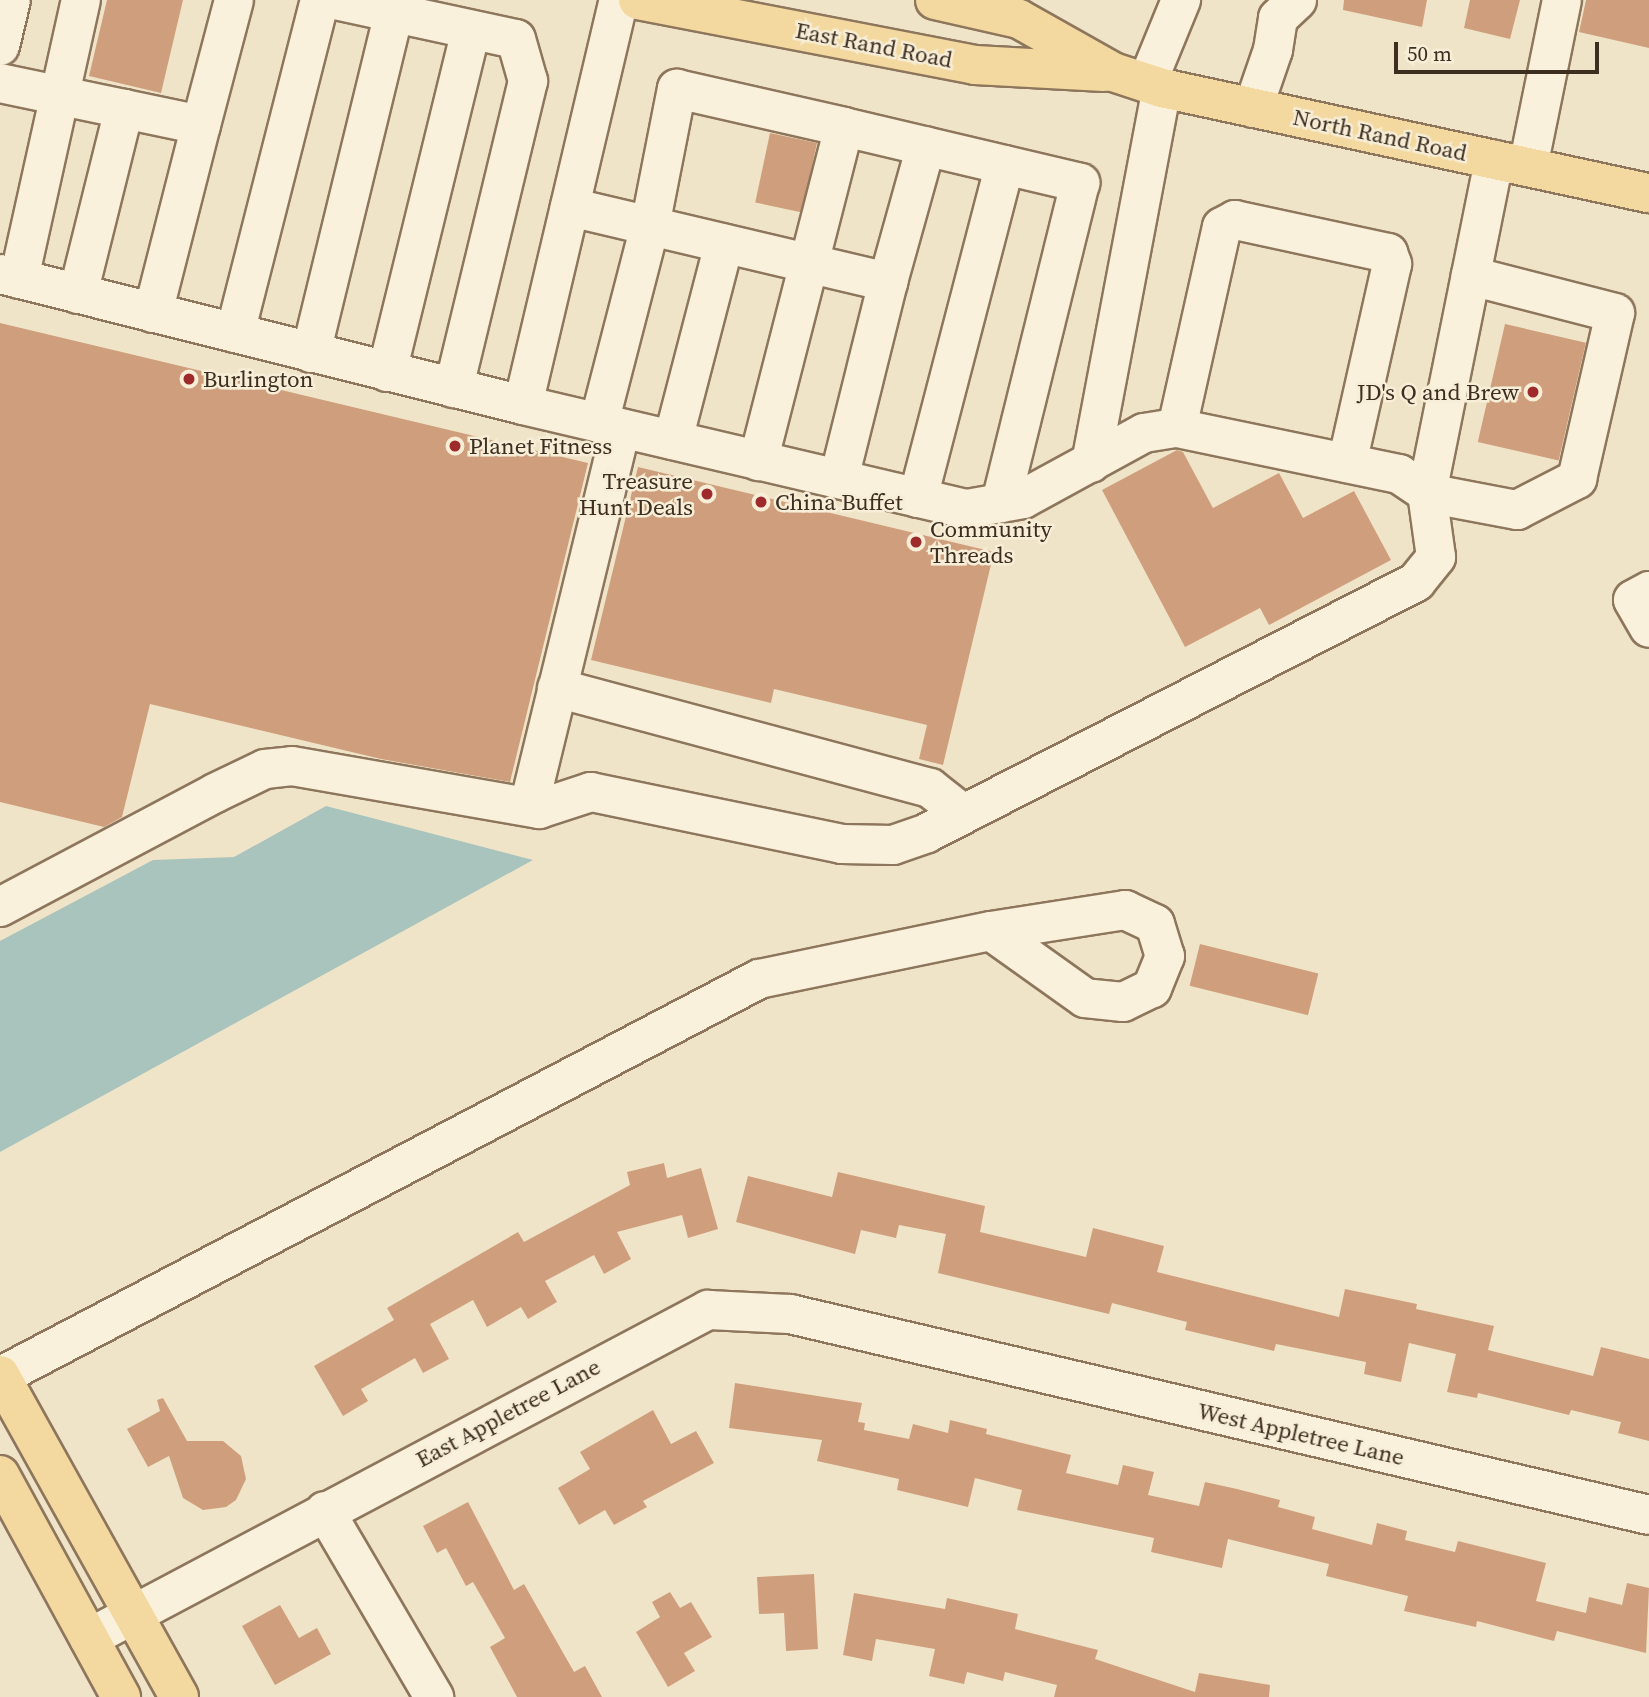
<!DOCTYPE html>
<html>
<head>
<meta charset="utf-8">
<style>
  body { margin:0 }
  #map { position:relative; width:1649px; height:1697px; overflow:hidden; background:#f0e4c8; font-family:"Source Serif 4",serif }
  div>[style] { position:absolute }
  .water>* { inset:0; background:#a9c4bc }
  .building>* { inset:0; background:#cf9f7d; transform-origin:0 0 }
  .roads { filter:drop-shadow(2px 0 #8d765c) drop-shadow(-2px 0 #8d765c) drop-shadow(0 2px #8d765c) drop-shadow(0 -2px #8d765c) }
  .minor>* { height:38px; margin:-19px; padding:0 19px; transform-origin:19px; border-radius:19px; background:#faf1dc }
  .major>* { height:38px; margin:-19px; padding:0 19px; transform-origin:19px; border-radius:19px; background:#f3d9a0 }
  .dots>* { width:19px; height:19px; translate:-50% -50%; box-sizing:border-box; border:4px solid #f7eed8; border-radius:50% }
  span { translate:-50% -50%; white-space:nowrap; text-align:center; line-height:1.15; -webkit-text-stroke:5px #f7eed8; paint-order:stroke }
  .street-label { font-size:23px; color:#3d2e20 }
  .poi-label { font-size:23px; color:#3d2e20 }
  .left { translate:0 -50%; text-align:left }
  .right { translate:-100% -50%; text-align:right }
  .scale { position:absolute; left:1394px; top:42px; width:205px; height:32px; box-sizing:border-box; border:4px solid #3d2e20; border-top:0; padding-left:9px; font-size:21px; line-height:24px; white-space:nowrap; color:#3d2e20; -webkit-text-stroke:5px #f7eed8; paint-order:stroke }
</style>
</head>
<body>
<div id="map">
  <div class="water">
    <div style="clip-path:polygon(326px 806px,533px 860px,0 1152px,0 941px,153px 860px,234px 857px)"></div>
  </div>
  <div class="building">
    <div style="clip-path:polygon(107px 0,183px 0,161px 93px,89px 76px)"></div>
    <div style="clip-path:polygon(1344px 0,1427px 0,1422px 27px,1343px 10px)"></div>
    <div style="clip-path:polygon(1470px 0,1520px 0,1510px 39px,1464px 28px)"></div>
    <div style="clip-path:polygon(1586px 0,1649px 0,1649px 48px,1579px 32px)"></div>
    <div style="left:770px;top:133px;width:48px;height:71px;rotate:12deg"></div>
    <div style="clip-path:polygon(0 323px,588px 463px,510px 782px,381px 759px,150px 704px,122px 817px,104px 827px,0 802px)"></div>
    <div style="left:1505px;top:324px;width:83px;height:121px;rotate:13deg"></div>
    <div style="clip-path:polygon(1177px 450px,1183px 452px,1213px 508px,1279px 473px,1303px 518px,1354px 491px,1391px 560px,1269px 625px,1260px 608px,1185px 647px,1102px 490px)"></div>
    <div style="clip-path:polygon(638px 467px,994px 552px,943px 765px,919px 759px,927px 725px,774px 689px,771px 703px,591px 660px)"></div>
    <div style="left:1200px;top:944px;width:122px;height:43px;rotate:14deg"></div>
    <div style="clip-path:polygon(664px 1163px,667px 1178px,701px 1168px,718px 1229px,688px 1238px,682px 1215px,617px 1232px,631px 1259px,604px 1274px,594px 1255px,545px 1281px,557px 1302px,528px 1319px,521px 1307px,487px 1327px,473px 1300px,430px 1324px,449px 1359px,423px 1373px,415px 1358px,361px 1389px,368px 1401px,343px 1416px,314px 1366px,394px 1320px,387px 1308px,518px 1232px,524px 1242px,630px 1185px,627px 1172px)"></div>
    <div style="clip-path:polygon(838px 1172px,985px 1206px,980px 1232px,1086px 1257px,1093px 1228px,1164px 1246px,1157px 1272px,1339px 1317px,1345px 1289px,1417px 1304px,1416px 1309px,1494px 1326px,1488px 1350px,1593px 1376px,1601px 1347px,1649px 1359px,1649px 1441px,1618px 1433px,1621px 1422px,1571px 1410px,1569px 1415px,1478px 1393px,1477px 1398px,1447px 1392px,1456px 1354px,1409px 1343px,1401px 1382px,1364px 1374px,1366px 1362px,1276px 1344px,1274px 1351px,1185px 1330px,1187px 1322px,1112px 1303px,1109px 1314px,938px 1273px,946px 1234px,899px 1225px,896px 1238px,861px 1230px,855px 1254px,736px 1222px,748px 1176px,832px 1197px)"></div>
    <div style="clip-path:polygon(735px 1383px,862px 1403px,858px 1422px,865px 1423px,864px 1430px,909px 1439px,913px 1424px,948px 1433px,950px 1420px,987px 1429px,986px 1434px,1071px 1455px,1066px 1473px,1118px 1485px,1123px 1465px,1154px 1472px,1148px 1495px,1199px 1506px,1205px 1482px,1237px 1489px,1280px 1500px,1278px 1507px,1315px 1517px,1312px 1529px,1372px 1545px,1377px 1523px,1407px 1531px,1405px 1540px,1455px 1552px,1458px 1541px,1546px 1563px,1536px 1601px,1586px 1613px,1589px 1597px,1622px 1605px,1627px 1583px,1649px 1588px,1646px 1653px,1557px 1631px,1554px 1641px,1477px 1621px,1476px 1627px,1404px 1611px,1408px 1596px,1326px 1576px,1329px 1564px,1228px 1539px,1222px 1568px,1151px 1552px,1154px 1538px,1017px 1510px,1022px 1490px,975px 1478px,968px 1507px,897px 1490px,899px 1479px,817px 1461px,822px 1440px,729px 1428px)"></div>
    <div style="clip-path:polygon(163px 1398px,187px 1441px,223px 1441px,241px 1456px,246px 1479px,236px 1500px,226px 1507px,203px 1510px,183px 1498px,169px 1456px,148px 1467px,127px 1429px,160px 1411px,157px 1400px)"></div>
    <div style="clip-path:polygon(653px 1410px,671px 1444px,696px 1431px,714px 1463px,643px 1501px,647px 1507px,614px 1525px,605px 1510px,579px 1525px,558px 1488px,590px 1469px,580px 1452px)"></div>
    <div style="clip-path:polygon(468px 1502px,514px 1590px,524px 1584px,574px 1672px,585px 1666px,602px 1697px,517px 1697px,490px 1647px,505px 1638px,473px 1582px,466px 1586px,446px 1548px,437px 1553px,423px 1526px)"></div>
    <div style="clip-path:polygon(814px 1574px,818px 1649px,786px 1651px,784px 1613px,759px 1614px,757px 1577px)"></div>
    <div style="clip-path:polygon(670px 1592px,680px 1608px,691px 1602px,712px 1637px,684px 1653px,695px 1671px,668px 1687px,636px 1632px,660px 1617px,652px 1602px)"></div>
    <div style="clip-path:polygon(854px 1593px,945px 1609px,947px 1598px,1018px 1614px,1015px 1629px,1098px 1650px,1095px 1659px,1195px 1692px,1199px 1673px,1270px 1685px,1269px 1697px,1054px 1697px,1057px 1685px,1005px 1672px,1003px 1681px,967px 1672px,964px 1684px,929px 1676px,935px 1649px,876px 1639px,872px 1661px,843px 1655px)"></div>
    <div style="clip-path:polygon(280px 1605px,299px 1638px,317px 1628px,331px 1654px,275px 1685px,242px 1626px)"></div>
  </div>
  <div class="roads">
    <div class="minor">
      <div style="left:335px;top:0;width:185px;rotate:12.2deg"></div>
      <div style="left:516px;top:39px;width:44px;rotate:74.1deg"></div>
      <div style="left:528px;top:81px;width:316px;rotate:103.6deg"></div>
      <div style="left:0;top:46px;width:47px;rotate:-76.6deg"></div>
      <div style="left:0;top:83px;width:205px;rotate:11.8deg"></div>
      <div style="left:201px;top:125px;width:129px;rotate:-75.2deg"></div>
      <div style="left:1147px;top:83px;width:90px;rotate:-67.7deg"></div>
      <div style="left:1253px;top:108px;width:61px;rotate:-71deg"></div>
      <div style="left:1273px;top:50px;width:32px;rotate:-81deg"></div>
      <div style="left:1278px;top:18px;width:26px;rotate:-43deg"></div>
      <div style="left:844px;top:127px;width:243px;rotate:13.3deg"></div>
      <div style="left:1080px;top:183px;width:330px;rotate:103.9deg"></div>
      <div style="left:1528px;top:167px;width:170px;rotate:-78.5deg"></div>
      <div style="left:570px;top:207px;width:327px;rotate:13.3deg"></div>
      <div style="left:888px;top:282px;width:202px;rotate:104deg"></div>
      <div style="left:0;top:274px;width:539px;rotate:14.06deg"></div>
      <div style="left:523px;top:405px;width:456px;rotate:13.2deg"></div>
      <div style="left:967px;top:509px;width:57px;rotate:-10.1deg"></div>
      <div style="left:1023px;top:499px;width:138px;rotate:-28.6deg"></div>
      <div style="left:1144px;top:433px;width:33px;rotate:-9deg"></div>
      <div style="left:1177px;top:428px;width:227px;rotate:11.7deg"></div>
      <div style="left:1399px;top:474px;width:34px;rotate:34deg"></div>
      <div style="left:1427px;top:493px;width:92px;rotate:10.7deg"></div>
      <div style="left:1517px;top:510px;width:68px;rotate:-27.3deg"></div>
      <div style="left:1577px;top:479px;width:170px;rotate:-77.1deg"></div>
      <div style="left:1615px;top:313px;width:149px;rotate:-165.6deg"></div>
      <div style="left:19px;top:279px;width:286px;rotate:-77.5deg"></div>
      <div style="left:888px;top:282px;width:141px;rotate:-74.4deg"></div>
      <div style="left:78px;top:294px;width:191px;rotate:-76deg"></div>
      <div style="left:153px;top:313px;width:194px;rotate:-75.7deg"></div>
      <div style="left:235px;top:333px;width:344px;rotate:-75.7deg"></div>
      <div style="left:311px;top:353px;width:350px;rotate:-76.3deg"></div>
      <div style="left:387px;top:372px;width:352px;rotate:-76.2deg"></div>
      <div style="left:523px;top:405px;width:416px;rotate:-76.7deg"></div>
      <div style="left:599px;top:423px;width:203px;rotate:-75.5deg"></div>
      <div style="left:650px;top:226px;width:140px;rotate:-78.9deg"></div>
      <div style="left:677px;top:89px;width:171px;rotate:12.8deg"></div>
      <div style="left:844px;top:127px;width:345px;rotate:104.4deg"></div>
      <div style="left:1177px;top:428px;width:206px;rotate:-77.4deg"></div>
      <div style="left:1222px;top:227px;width:15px;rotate:-28deg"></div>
      <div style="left:1235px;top:220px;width:157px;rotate:12.2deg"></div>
      <div style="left:1388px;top:253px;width:12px;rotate:70deg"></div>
      <div style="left:1392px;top:264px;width:204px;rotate:102.7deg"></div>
      <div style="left:673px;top:440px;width:203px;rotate:-75.4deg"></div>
      <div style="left:1091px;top:463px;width:382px;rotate:-79.3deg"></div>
      <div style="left:918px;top:498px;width:344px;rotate:-75.4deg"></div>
      <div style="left:1649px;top:591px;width:18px;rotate:151deg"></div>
      <div style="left:1633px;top:600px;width:32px;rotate:60deg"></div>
      <div style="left:557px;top:688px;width:386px;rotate:15deg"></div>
      <div style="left:930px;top:788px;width:42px;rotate:38.2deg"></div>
      <div style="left:529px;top:806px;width:388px;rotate:-76.3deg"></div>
      <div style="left:0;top:907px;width:243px;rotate:-27.9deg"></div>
      <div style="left:215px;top:793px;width:55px;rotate:-25.6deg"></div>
      <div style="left:265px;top:769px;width:27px;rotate:-6deg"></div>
      <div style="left:292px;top:766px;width:251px;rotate:9.9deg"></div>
      <div style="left:539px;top:809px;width:55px;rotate:-18.1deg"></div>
      <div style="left:591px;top:792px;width:256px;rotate:11.7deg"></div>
      <div style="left:842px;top:844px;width:51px;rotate:1.1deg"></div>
      <div style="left:893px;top:845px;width:36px;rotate:-19deg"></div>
      <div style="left:927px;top:833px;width:550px;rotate:-27.17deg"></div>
      <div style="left:1416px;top:582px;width:32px;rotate:-51deg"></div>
      <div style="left:1436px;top:557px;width:65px;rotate:-98deg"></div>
      <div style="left:1427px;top:493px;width:340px;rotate:-78.6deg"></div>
      <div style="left:1px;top:1376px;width:856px;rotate:-27.64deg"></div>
      <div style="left:759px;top:979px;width:237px;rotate:-11.7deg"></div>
      <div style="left:991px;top:931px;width:136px;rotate:-8.9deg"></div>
      <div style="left:1125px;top:910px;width:33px;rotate:25deg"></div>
      <div style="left:1155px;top:924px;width:34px;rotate:73deg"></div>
      <div style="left:1165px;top:956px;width:35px;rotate:112deg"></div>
      <div style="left:1152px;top:988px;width:32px;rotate:154deg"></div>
      <div style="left:1123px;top:1002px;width:38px;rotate:-174deg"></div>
      <div style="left:1085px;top:998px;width:115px;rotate:-144.5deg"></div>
      <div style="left:325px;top:1511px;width:216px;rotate:59.6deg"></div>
      <div style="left:89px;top:1638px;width:701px;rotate:-27.92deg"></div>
      <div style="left:708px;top:1310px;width:82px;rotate:2.8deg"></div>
      <div style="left:790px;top:1314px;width:882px;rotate:13.17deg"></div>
    </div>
    <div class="major">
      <div style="left:638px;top:0;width:343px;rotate:10.9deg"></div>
      <div style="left:975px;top:65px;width:129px;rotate:3.1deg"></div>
      <div style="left:935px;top:0;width:86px;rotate:12.7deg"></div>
      <div style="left:1019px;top:19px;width:108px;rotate:29.4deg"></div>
      <div style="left:1113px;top:72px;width:52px;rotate:18.1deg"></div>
      <div style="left:1162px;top:88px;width:498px;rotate:12.2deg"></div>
      <div style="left:0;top:1375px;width:368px;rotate:60.9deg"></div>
      <div style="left:0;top:1475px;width:253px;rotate:61.4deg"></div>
    </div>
  </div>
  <div class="dots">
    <div style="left:189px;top:379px;background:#9e2a2b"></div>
    <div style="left:1533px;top:392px;background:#9e2a2b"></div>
    <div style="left:455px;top:446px;background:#9e2a2b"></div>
    <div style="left:707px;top:494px;background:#9e2a2b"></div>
    <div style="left:761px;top:502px;background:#9e2a2b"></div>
    <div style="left:916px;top:542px;background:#9e2a2b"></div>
  </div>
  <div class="street-label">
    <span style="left:874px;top:45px;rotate:11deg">East Rand Road</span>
    <span style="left:1380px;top:135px;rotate:12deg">North Rand Road</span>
    <span style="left:508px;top:1413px;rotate:-28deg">East Appletree Lane</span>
    <span style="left:1301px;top:1434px;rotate:13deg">West Appletree Lane</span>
  </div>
  <div class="poi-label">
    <span class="left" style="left:203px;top:379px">Burlington</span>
    <span class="right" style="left:1519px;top:392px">JD's Q and Brew</span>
    <span class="left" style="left:469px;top:446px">Planet Fitness</span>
    <span class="right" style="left:693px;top:494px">Treasure<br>Hunt Deals</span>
    <span class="left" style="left:775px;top:502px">China Buffet</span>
    <span class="left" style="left:930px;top:542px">Community<br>Threads</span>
  </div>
  <div class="scale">50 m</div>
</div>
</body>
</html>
